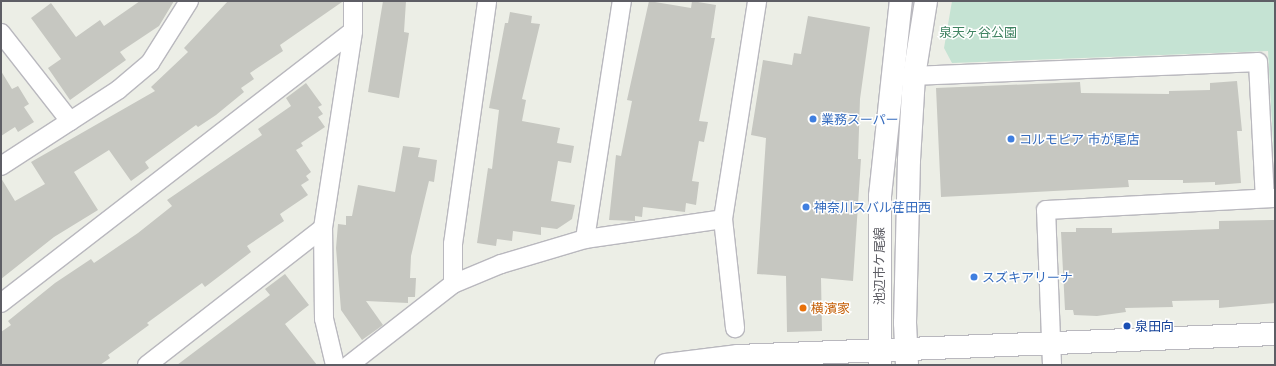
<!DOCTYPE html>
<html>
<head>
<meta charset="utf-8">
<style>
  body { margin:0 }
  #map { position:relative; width:1276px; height:366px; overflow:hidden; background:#eceee6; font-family:Quicksand,"Noto Sans JP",sans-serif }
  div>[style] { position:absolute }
  .green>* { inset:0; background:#c5e3d3 }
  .building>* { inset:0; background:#c6c7c1 }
  .roads { filter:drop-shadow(1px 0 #b9b8be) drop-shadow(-1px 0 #b9b8be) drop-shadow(0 1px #b9b8be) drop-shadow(0 -1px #b9b8be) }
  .minor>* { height:18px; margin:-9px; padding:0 9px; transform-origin:9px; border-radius:9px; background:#fff }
  .tertiary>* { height:22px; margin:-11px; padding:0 11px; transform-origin:11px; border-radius:11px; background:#fff }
  .dots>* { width:11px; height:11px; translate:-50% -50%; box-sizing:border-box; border:2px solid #fff; border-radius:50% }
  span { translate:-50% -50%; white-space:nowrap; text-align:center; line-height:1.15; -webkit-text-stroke:3px #fff; paint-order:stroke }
  .park-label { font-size:13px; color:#3f8361 }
  .shop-label { font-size:13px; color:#366cbe }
  .left { translate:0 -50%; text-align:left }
  .street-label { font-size:13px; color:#5e5e65 }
  .food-label { font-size:13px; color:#c56008 }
  .transit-label { font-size:13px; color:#164399 }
  .frame { position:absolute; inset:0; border:2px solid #5e5e65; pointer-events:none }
</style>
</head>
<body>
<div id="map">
  <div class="green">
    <div style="clip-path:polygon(952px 1px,1275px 1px,1275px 177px,1268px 51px,952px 63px,944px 48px)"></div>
  </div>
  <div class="building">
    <div style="clip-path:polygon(140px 1px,174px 1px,159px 26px,120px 52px,126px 60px,70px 100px,48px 68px,61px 59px,31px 18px,51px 3px,76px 37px,100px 20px,104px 26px)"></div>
    <div style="clip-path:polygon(228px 1px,342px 2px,280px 45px,283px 51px,250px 73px,254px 79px,241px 88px,244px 92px,216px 115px,198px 127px,196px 125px,145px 162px,149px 168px,131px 181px,109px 150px,74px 172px,98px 210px,54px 237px,1px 279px,1px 178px,15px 201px,45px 184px,31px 162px,155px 91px,151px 87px,188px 52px,184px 48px)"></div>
    <div style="clip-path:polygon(383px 1px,406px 1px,404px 32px,409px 33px,399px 98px,368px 92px)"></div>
    <div style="clip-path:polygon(649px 1px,691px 8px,692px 1px,716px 5px,711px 38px,715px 38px,699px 121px,708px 122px,704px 142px,699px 141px,692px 181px,699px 182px,696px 205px,686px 203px,685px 212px,643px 207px,642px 217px,635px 216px,635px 221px,609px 220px,616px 155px,621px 156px,632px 101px,627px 100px)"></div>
    <div style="clip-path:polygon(510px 12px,532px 16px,531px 23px,540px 24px,522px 99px,526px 100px,522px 121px,560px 128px,557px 143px,574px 146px,571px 163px,558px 161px,551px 201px,575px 205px,572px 219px,557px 229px,541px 227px,541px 235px,513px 231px,512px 241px,497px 239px,496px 246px,477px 243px,488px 168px,492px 169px,499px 110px,489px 108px,505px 23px,508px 23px)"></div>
    <div style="clip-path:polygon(808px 16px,870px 27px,860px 99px,858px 159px,861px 159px,853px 281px,821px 278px,822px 331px,787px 332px,786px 276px,757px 274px,766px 138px,751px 135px,763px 60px,792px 65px,794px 53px,801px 54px)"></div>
    <div style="clip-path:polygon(1px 71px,12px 89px,18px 86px,29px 104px,24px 107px,34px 122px,18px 132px,15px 127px,1px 136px)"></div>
    <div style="clip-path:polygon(1237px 81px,1242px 131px,1237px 131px,1241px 183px,1215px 185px,1215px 182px,1183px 183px,1183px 180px,1128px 180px,1129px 187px,941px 197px,936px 88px,1080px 82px,1081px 93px,1169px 94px,1169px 91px,1210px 90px,1210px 83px)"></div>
    <div style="clip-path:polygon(306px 83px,322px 105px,318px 107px,323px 114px,318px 117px,325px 127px,301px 143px,303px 146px,296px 150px,311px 172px,306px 176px,309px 180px,301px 185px,308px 195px,280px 214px,284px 221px,247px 246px,251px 252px,205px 287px,202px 283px,147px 323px,149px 325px,108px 355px,110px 358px,100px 365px,1px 365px,1px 332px,11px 325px,8px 321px,55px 283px,91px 259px,94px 263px,138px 233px,172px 206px,167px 200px,262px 135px,258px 129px,291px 106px,286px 98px)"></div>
    <div style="clip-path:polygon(403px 146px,420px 148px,418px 157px,437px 160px,434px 182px,429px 181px,411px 256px,410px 278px,416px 278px,415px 297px,408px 297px,408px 303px,366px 301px,383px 325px,362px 340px,341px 310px,336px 248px,338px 224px,346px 225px,346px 216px,352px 216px,358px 185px,395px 192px)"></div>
    <div style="clip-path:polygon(1275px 220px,1275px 303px,1219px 308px,1219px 300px,1172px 301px,1173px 307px,1125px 308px,1126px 312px,1097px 316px,1074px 315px,1073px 310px,1065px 310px,1061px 232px,1076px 232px,1076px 228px,1112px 228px,1112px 233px,1219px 229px,1219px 221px)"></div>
    <div style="clip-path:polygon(285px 274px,309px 305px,285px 324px,317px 365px,177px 365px,270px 295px,265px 289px)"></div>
  </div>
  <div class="roads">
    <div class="minor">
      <div style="left:1px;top:33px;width:112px;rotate:51.9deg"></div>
      <div style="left:914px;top:76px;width:344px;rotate:-2.3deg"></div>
      <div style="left:1258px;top:62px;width:136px;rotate:87.1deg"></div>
      <div style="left:1px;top:166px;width:140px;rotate:-33deg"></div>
      <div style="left:118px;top:90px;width:42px;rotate:-40.2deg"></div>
      <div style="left:150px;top:63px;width:73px;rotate:-57.8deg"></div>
      <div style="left:723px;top:219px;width:221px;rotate:-81.1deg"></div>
      <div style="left:585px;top:239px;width:139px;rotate:-8.2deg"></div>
      <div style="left:723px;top:219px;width:110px;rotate:83.7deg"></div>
      <div style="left:453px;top:284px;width:40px;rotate:-90deg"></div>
      <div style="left:453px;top:244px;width:245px;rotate:-82deg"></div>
      <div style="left:1px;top:303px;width:445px;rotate:-37.7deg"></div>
      <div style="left:147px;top:365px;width:223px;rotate:-37.9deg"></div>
      <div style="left:335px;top:365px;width:47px;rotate:-103.4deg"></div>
      <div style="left:324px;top:319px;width:91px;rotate:-90.6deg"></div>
      <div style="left:323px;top:228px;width:199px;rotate:-81.3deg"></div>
      <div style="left:353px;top:31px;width:30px;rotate:-90deg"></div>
      <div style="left:349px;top:365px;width:132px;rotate:-37.9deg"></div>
      <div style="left:453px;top:284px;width:52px;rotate:-22.6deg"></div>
      <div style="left:501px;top:264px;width:88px;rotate:-16.6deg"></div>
      <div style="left:585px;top:239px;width:241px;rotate:-81.2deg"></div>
      <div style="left:1052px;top:365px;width:155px;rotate:-92.2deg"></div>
      <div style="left:1046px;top:210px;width:229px;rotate:-3deg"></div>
    </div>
    <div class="tertiary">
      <div style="left:666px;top:365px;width:73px;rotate:-7.1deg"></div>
      <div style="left:738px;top:356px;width:537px;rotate:-2.35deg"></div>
      <div style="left:880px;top:365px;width:169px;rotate:-90deg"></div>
      <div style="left:880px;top:196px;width:196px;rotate:-83.9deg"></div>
      <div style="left:907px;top:365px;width:42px;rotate:-92.7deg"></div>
      <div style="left:905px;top:323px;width:163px;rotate:-88.6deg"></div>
      <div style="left:909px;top:160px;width:84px;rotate:-86.6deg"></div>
      <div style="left:914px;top:76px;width:76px;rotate:-80.9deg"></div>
    </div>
  </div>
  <div class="dots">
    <div style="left:813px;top:119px;background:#3f7fe0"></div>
    <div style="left:1011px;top:139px;background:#3f7fe0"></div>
    <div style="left:806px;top:207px;background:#3f7fe0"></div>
    <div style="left:974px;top:277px;background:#3f7fe0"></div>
    <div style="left:803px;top:308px;background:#e8710a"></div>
    <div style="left:1127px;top:326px;background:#1a4fb4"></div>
  </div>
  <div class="park-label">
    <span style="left:978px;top:32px">泉天ヶ谷公園</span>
  </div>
  <div class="shop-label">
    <span class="left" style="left:821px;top:119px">業務スーパー</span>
    <span class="left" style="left:1019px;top:139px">コルモピア 市が尾店</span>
    <span class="left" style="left:814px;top:207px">神奈川スバル荏田西</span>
    <span class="left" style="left:982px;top:277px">スズキアリーナ</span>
  </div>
  <div class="street-label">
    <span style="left:879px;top:266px;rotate:-90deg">池辺市ケ尾線</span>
  </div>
  <div class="food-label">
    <span class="left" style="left:811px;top:308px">横濱家</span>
  </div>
  <div class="transit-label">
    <span class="left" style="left:1135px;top:326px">泉田向</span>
  </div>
  <div class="frame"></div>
</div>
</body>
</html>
